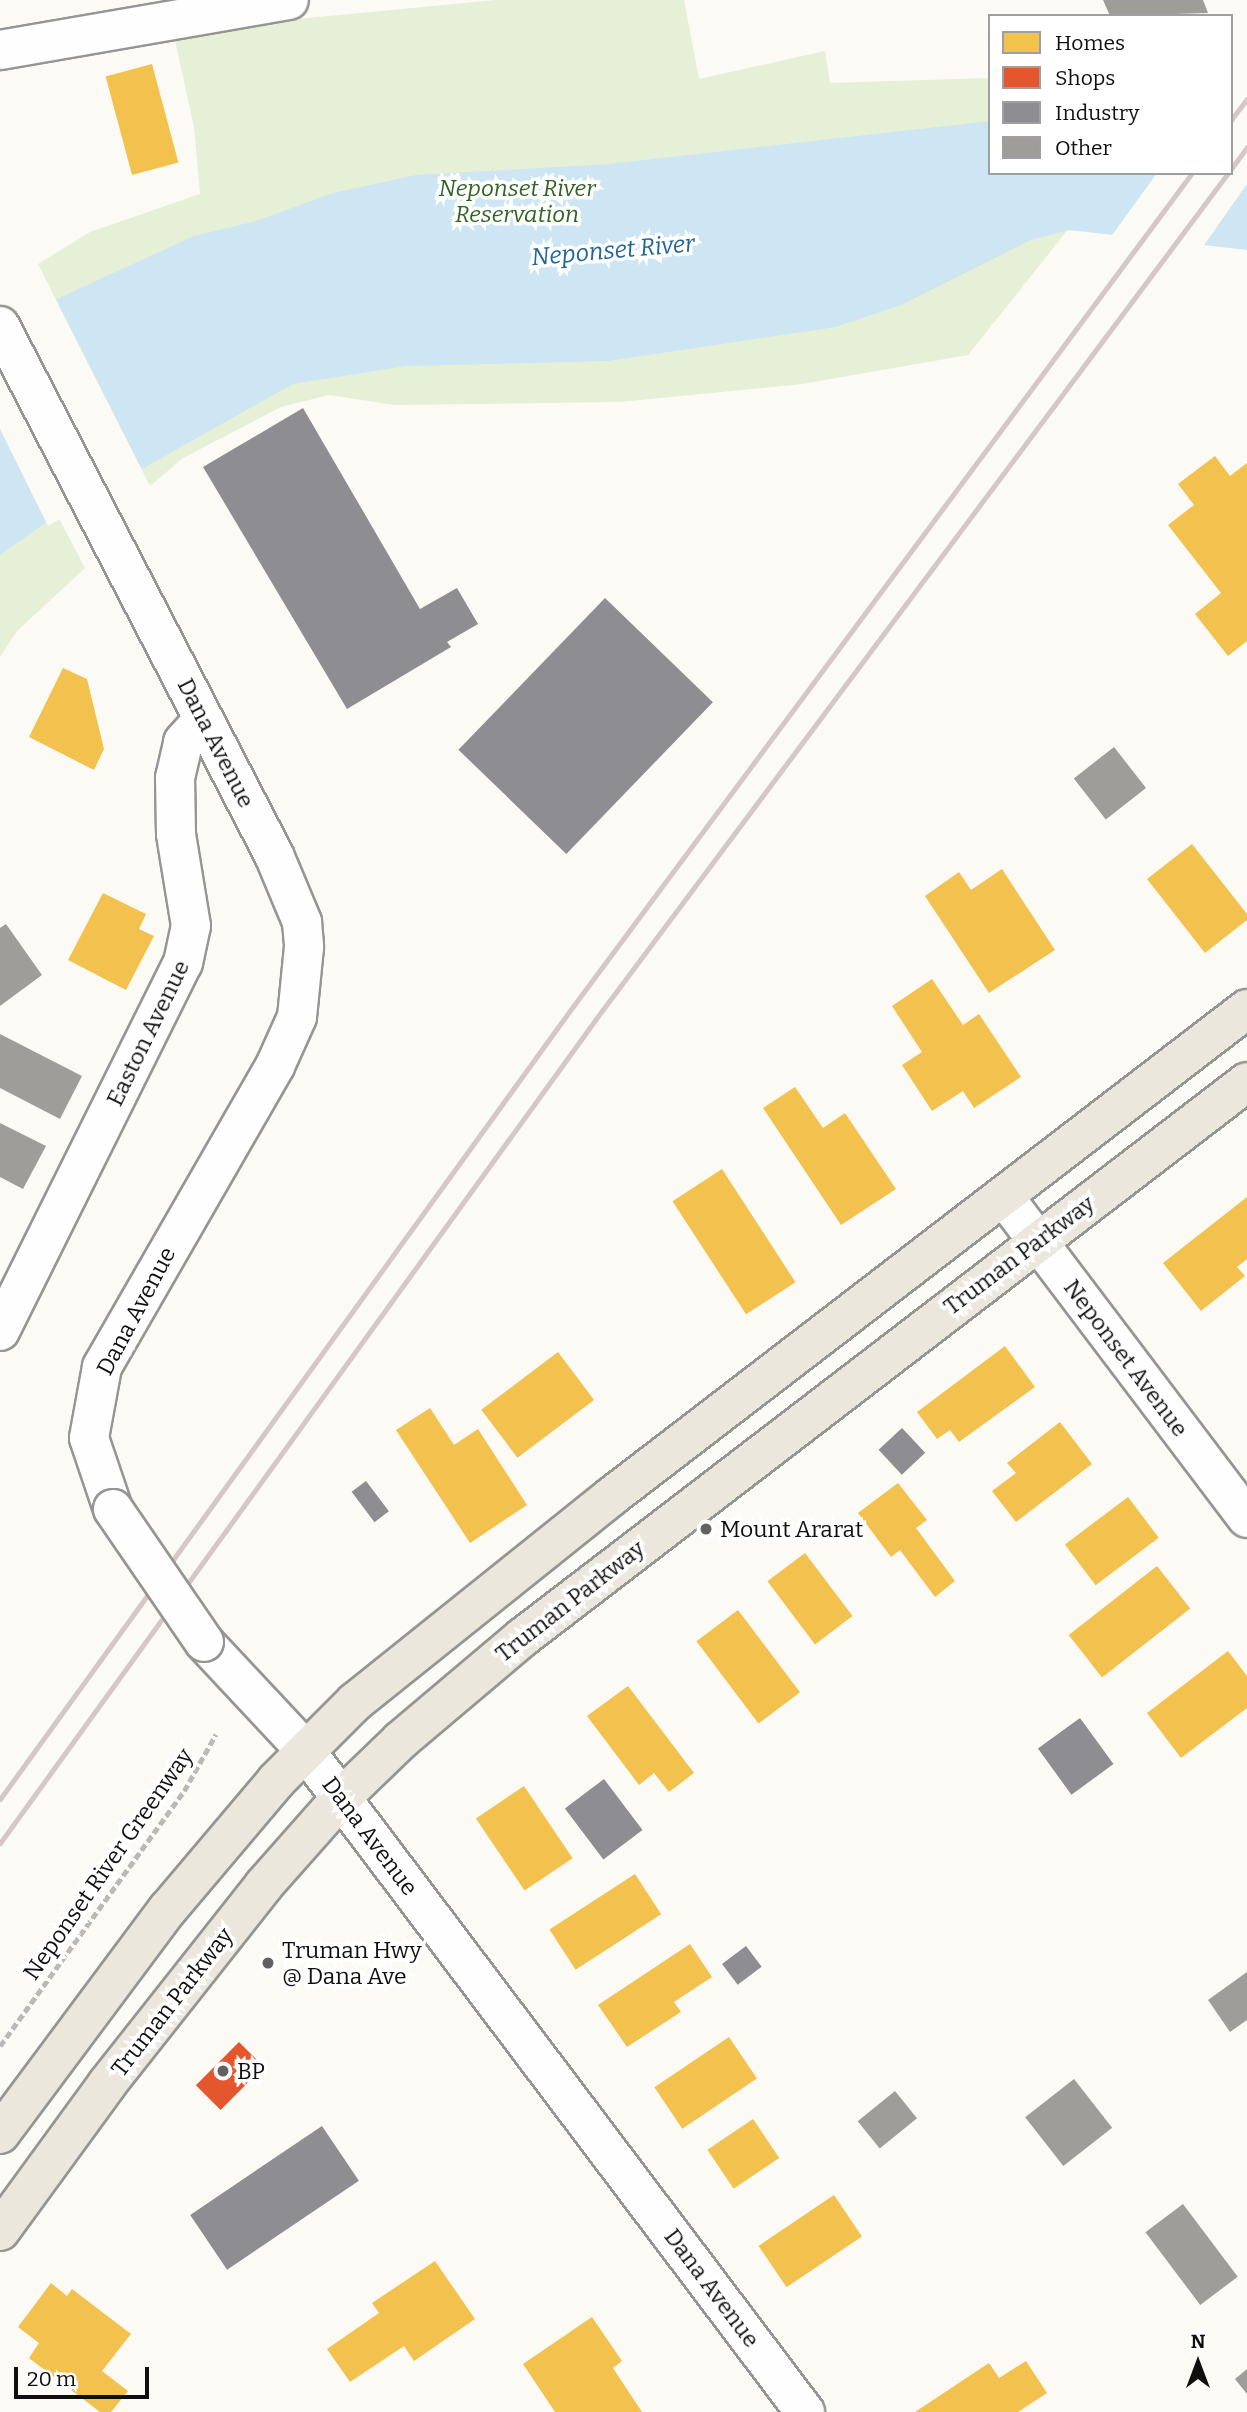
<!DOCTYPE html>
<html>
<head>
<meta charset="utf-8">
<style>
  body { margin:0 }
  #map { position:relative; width:1247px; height:2412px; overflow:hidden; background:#fbfaf5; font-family:Bitter,serif }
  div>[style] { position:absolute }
  .green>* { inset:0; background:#e5f0d6 }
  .water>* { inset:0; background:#cee6f3 }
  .pier>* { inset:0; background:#fbfaf5 }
  .homes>* { inset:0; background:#f2c14e; transform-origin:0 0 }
  .shops>* { inset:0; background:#e4572e; transform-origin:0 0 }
  .industry>* { inset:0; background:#8d8d92; transform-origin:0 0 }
  .building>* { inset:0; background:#9f9d9a; transform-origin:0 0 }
  .path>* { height:4.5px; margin-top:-2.25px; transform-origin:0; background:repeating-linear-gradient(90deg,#b9b9b8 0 7px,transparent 0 10.5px) }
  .roads { filter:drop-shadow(2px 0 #959593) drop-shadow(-2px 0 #959593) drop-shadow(0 2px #959593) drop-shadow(0 -2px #959593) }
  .minor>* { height:38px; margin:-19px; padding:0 19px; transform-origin:19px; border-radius:19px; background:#fefefe }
  .major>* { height:38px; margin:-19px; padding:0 19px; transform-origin:19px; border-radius:19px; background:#ebe7dc }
  .rail>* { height:5px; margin:-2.5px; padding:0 2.5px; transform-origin:2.5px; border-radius:2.5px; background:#d6c7c7 }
  .bridges { filter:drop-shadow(2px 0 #959593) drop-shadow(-2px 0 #959593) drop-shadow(0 2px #959593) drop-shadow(0 -2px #959593) }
  .minor-bridge>* { height:38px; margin:-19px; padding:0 19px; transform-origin:19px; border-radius:19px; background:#fefefe }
  .dots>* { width:19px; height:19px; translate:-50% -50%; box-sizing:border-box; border:4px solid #fff; border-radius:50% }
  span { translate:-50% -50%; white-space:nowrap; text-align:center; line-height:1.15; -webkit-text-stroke:7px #fff; paint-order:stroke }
  .park-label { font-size:23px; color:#316323; font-style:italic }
  .street-label { font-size:23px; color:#0f0f0f }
  .poi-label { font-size:23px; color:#0f0f0f }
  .left { translate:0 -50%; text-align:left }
  .water-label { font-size:24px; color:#20659a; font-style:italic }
  .legend { position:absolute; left:988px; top:14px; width:245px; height:161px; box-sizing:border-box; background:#fff; border:2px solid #9f9f9f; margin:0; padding:9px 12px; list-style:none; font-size:21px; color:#0f0f0f }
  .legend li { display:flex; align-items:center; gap:14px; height:35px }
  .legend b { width:35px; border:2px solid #9f9f9f }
  .north { position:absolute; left:1163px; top:2328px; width:70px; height:70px; -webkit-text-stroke:5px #fff; paint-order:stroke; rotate:0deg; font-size:19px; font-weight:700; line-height:28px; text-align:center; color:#0f0f0f }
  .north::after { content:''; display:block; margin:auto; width:24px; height:32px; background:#0f0f0f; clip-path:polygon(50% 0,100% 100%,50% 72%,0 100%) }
  .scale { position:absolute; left:14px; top:2367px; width:135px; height:32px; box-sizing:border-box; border:4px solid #0f0f0f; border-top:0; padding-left:9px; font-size:21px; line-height:24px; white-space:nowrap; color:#0f0f0f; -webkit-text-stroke:5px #fff; paint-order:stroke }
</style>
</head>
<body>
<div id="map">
  <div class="green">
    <div style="clip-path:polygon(496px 0,684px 0,699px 79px,825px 51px,830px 83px,990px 78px,990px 173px,1113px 173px,968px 355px,802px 384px,620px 402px,395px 405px,329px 395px,281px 407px,183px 458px,150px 486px,38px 264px,90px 232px,200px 194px,194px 127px,175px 40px,266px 22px)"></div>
    <div style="clip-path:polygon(0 406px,85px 568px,17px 631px,0 657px)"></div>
  </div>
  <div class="water">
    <div style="clip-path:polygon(1247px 114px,1247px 250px,1069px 230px,1031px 240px,901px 305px,836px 327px,608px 361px,406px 366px,293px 384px,41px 526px,0 555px,0 325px,194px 236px,256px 221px,333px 193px,416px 175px,609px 164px,990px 121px,990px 173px,1231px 173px)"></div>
  </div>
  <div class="pier">
    <div style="clip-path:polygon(1231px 109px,1247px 111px,1247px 184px,1202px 248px,1110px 238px,1157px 173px,1231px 173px)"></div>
    <div style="clip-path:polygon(53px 294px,143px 472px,48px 526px,0 429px,0 321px)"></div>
  </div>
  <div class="homes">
    <div style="left:152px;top:64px;width:102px;height:48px;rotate:75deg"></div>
    <div style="clip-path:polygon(1215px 456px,1230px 476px,1247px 463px,1247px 641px,1228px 656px,1195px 614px,1221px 593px,1168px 525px,1194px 505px,1178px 484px)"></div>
    <div style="clip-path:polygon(63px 668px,87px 679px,104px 749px,94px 770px,29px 737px)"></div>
    <div style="clip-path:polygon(1192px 844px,1247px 914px,1247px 920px,1205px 953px,1147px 879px)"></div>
    <div style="clip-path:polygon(1002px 869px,1055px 950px,989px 993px,925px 896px,959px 872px,971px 890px)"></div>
    <div style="clip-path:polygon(103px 893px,146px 914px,139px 929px,154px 936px,126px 990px,68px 960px)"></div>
    <div style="clip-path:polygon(932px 979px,963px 1025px,979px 1014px,1021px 1077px,974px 1108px,963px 1091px,932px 1111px,902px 1065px,922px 1052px,892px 1006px)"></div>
    <div style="clip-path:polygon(795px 1087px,823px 1128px,845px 1113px,896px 1189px,841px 1225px,763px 1108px)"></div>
    <div style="left:722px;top:1169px;width:135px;height:59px;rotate:57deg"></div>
    <div style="clip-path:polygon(1247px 1197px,1247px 1259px,1237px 1267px,1245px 1276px,1201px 1311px,1163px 1263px)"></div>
    <div style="clip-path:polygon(1005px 1346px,1035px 1387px,959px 1442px,950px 1430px,937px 1439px,917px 1412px)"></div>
    <div style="left:558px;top:1352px;width:60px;height:96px;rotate:53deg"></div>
    <div style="clip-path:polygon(430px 1408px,454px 1445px,478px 1429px,527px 1505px,470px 1543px,396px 1430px)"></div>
    <div style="clip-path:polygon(1060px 1422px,1092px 1464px,1016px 1522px,992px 1491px,1016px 1473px,1007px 1463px)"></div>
    <div style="clip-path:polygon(898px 1483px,927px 1520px,916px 1528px,955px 1581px,935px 1597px,900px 1550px,891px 1557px,858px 1513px)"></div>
    <div style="left:1128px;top:1497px;width:51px;height:79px;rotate:53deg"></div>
    <div style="left:805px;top:1553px;width:79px;height:47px;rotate:53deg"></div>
    <div style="left:1157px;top:1566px;width:54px;height:112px;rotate:52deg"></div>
    <div style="left:738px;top:1610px;width:103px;height:52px;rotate:53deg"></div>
    <div style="clip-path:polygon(1228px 1651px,1247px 1676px,1247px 1708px,1181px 1758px,1147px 1713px)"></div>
    <div style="clip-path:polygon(628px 1686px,694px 1773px,669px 1792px,654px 1773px,639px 1785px,587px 1716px)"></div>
    <div style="left:524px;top:1786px;width:87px;height:58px;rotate:56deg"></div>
    <div style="left:635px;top:1874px;width:48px;height:102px;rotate:57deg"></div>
    <div style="clip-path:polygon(690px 1944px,712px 1977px,674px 2002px,681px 2012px,627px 2047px,598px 2005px)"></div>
    <div style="left:729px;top:2037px;width:50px;height:90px;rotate:56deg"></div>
    <div style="left:753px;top:2119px;width:47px;height:55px;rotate:56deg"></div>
    <div style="left:834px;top:2195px;width:50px;height:91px;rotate:56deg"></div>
    <div style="clip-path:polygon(435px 2261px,475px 2319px,414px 2361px,404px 2346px,350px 2382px,327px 2349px,379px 2313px,372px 2303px)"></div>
    <div style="clip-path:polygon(51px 2283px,67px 2296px,72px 2289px,131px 2334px,102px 2371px,128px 2391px,111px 2412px,100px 2412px,29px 2358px,39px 2343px,18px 2327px)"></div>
    <div style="clip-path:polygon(592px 2317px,622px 2361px,613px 2368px,642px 2412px,555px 2412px,523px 2364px)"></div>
    <div style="clip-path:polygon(1026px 2361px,1047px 2393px,1018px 2412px,915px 2412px,989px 2363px,999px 2378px)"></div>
  </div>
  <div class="shops">
    <div style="left:239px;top:2042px;width:35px;height:61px;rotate:45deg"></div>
  </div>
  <div class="industry">
    <div style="clip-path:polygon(303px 408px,420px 609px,457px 588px,478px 624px,447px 642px,451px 647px,347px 709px,203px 467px)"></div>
    <div style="left:605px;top:598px;width:150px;height:211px;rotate:44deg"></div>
    <div style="left:902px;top:1428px;width:34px;height:32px;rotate:47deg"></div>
    <div style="left:366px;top:1481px;width:38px;height:18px;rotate:53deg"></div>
    <div style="left:1080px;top:1718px;width:57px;height:52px;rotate:54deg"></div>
    <div style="left:604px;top:1779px;width:64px;height:49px;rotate:53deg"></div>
    <div style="left:746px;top:1946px;width:26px;height:30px;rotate:53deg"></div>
    <div style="left:322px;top:2126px;width:66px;height:159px;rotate:56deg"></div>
  </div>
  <div class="building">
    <div style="clip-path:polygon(1103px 0,1203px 0,1208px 13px,1110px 16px)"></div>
    <div style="left:1114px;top:747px;width:52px;height:51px;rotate:52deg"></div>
    <div style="clip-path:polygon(6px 924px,42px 975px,0 1006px,0 928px)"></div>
    <div style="clip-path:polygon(0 1034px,82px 1076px,60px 1119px,0 1088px)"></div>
    <div style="clip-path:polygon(0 1123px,46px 1146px,23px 1189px,0 1177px)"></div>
    <div style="clip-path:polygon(1247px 1972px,1247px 2020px,1230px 2032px,1208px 2000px)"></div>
    <div style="left:1074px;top:2079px;width:62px;height:62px;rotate:52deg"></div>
    <div style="left:895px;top:2091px;width:35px;height:48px;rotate:51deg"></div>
    <div style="left:1183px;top:2204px;width:91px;height:47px;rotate:53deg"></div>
    <div style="clip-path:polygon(1247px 2369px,1247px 2394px,1235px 2379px)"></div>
  </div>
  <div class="path">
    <div style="left:0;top:2046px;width:314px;rotate:-54.2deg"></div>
    <div style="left:184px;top:1791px;width:65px;rotate:-60.7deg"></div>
  </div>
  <div class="roads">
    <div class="minor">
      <div style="left:0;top:50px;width:293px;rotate:-9.8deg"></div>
      <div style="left:0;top:326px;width:596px;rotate:62.62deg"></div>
      <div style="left:274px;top:855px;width:73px;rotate:67.3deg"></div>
      <div style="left:302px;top:922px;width:25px;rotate:85deg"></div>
      <div style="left:304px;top:947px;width:70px;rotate:95.7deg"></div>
      <div style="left:297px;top:1017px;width:54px;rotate:114.2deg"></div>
      <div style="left:275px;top:1066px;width:347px;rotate:119.9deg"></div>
      <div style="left:102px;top:1367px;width:72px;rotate:100.4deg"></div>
      <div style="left:89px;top:1438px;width:75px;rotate:71.3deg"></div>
      <div style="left:1005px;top:1198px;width:401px;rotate:52.9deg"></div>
      <div style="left:0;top:1331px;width:411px;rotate:-63.6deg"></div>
      <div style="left:183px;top:963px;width:38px;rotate:-78deg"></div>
      <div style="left:191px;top:926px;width:93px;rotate:-99.3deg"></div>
      <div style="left:176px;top:834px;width:56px;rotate:-91deg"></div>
      <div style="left:175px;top:778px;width:37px;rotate:-77deg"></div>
      <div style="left:183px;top:742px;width:30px;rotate:-48deg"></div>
      <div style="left:204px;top:1642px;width:148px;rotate:46.9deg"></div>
      <div style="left:305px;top:1750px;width:830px;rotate:52.94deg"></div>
    </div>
    <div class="major">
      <div style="left:0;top:2134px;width:281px;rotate:-53.3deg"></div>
      <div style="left:168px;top:1909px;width:167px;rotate:-49.8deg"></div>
      <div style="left:276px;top:1781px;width:112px;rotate:-45deg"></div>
      <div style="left:355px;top:1702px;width:329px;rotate:-38.7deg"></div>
      <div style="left:612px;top:1496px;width:800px;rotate:-37.49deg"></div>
      <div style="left:0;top:2231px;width:182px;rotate:-53.9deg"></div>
      <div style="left:107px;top:2084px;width:253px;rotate:-51.7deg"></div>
      <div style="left:264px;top:1885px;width:116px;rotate:-48.5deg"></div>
      <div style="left:341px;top:1798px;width:83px;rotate:-44deg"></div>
      <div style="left:401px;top:1740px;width:160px;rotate:-40.2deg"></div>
      <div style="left:523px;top:1637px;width:912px;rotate:-37.47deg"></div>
    </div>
  </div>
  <div class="rail">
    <div style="left:1231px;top:120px;width:26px;rotate:-53deg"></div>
    <div style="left:1231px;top:169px;width:27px;rotate:-54deg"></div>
    <div style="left:0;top:1799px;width:980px;rotate:-54.14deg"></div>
    <div style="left:574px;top:1005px;width:1036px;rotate:-53.4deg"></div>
    <div style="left:0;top:1843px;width:1016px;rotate:-54.13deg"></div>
    <div style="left:595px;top:1020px;width:1057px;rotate:-53.23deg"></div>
  </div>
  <div class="bridges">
    <div class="minor-bridge">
      <div style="left:113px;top:1509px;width:161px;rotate:55.6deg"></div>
    </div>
  </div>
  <div class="dots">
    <div style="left:706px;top:1529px;background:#626160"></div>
    <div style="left:268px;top:1963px;background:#626160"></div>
    <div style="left:223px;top:2071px;background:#626160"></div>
  </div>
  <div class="park-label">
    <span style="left:517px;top:201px">Neponset River<br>Reservation</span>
  </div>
  <div class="street-label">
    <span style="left:216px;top:743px;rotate:63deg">Dana Avenue</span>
    <span style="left:148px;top:1033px;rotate:-64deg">Easton Avenue</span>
    <span style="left:1019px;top:1255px;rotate:-37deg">Truman Parkway</span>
    <span style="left:136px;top:1311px;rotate:-62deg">Dana Avenue</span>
    <span style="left:1126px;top:1358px;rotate:53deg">Neponset Avenue</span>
    <span style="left:570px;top:1601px;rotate:-38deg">Truman Parkway</span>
    <span style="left:370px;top:1836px;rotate:53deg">Dana Avenue</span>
    <span style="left:108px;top:1864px;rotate:-55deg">Neponset River Greenway</span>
    <span style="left:172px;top:2002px;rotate:-52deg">Truman Parkway</span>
    <span style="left:712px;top:2288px;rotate:53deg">Dana Avenue</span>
  </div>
  <div class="poi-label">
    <span class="left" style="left:720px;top:1529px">Mount Ararat</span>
    <span class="left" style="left:282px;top:1963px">Truman Hwy<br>@ Dana Ave</span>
    <span class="left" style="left:237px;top:2071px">BP</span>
  </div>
  <div class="water-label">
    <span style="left:613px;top:251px;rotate:-5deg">Neponset River</span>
  </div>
  <ul class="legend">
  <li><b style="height:19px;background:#f2c14e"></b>Homes</li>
  <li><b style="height:19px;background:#e4572e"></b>Shops</li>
  <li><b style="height:19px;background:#8d8d92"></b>Industry</li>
  <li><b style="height:19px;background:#9f9d9a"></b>Other</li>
  </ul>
  <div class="north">N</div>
  <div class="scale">20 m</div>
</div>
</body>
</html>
